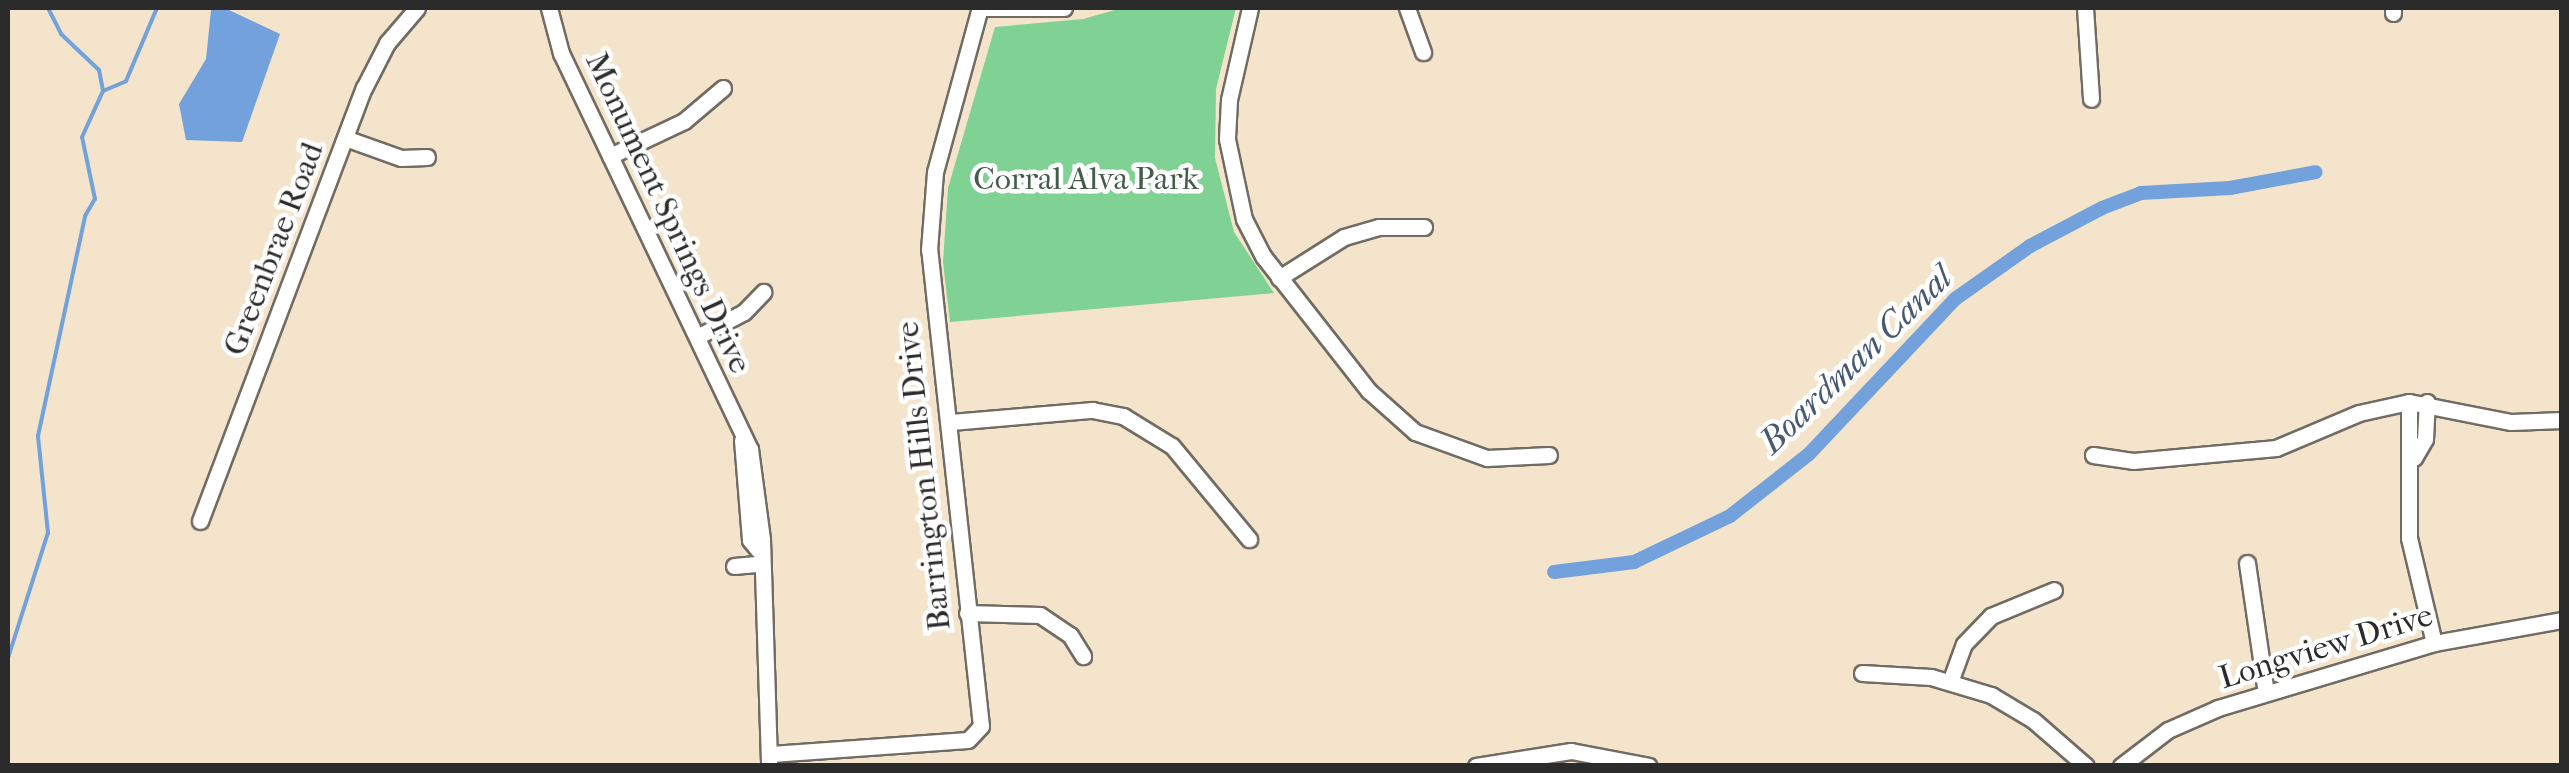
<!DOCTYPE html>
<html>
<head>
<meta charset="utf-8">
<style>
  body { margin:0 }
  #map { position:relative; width:2569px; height:773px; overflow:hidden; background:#f4e4cb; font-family:"IM FELL French Canon",serif }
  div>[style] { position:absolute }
  .green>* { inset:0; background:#80d294 }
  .water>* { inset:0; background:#72a1db }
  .stream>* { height:4px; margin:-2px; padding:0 2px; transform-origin:2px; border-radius:2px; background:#72a1db }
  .canal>* { height:14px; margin:-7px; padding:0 7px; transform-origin:7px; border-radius:7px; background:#72a1db }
  .roads { filter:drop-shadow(2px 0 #716c63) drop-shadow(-2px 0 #716c63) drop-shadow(0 2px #716c63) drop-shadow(0 -2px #716c63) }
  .minor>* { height:15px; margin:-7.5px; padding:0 7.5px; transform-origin:7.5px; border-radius:7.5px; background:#fff }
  span { translate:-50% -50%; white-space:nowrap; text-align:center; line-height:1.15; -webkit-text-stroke:9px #fff; paint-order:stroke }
  .park-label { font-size:32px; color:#445d4a }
  .street-label { font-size:32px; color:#2b2b2b }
  .water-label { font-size:35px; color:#475a71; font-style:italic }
  .frame { position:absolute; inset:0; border:10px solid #2b2b2b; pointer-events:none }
</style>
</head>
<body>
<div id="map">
  <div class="green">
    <div style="clip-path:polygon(1122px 8px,1236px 8px,1216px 89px,1215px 158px,1234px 232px,1274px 293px,950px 322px,943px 262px,948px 188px,995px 27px,1083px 19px)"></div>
  </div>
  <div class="water">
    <div style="clip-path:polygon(227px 9px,280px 34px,242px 142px,186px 140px,179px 104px,206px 59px,211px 10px)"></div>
  </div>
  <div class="stream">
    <div style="left:48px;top:8px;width:29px;rotate:63deg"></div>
    <div style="left:61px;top:34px;width:52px;rotate:43.5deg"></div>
    <div style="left:99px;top:70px;width:21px;rotate:79deg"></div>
    <div style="left:8px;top:658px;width:131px;rotate:-72.3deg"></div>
    <div style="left:48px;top:533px;width:98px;rotate:-95.9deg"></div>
    <div style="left:38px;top:436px;width:225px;rotate:-77.9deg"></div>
    <div style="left:85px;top:216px;width:20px;rotate:-60deg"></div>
    <div style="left:95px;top:199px;width:63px;rotate:-101.8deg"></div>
    <div style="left:82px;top:137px;width:51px;rotate:-65.5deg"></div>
    <div style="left:103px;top:91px;width:25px;rotate:-23deg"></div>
    <div style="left:126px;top:81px;width:79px;rotate:-67deg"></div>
  </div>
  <div class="canal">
    <div style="left:1554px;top:572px;width:81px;rotate:-7.1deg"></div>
    <div style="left:1634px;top:562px;width:106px;rotate:-25.6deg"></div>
    <div style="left:1730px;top:516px;width:100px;rotate:-38.1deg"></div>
    <div style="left:1809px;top:454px;width:213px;rotate:-46.7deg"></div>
    <div style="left:1955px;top:299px;width:92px;rotate:-35.2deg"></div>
    <div style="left:2030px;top:246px;width:81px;rotate:-27.8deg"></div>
    <div style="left:2102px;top:208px;width:42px;rotate:-21deg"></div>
    <div style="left:2141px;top:193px;width:89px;rotate:-3.2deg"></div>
    <div style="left:2230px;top:188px;width:87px;rotate:-10.5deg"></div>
  </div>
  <div class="roads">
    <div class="minor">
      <div style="left:549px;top:8px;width:47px;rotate:75.1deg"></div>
      <div style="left:561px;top:53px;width:439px;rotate:64.5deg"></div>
      <div style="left:750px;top:449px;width:91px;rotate:82.4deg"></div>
      <div style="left:762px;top:539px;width:227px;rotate:88.2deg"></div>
      <div style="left:987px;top:8px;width:77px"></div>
      <div style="left:1250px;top:8px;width:94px;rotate:102.9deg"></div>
      <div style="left:1229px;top:100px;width:39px;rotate:93deg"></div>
      <div style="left:1227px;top:139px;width:82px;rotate:78deg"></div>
      <div style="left:1244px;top:219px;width:42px;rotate:62.8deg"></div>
      <div style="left:1263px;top:256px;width:172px;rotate:51.9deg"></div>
      <div style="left:1369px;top:391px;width:62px;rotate:41.7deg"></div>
      <div style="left:1415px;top:432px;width:77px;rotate:19.9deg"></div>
      <div style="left:1487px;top:458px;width:62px;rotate:-2.8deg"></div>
      <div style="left:1407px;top:8px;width:47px;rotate:70deg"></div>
      <div style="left:2085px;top:8px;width:91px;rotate:86.2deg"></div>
      <div style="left:2393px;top:8px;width:5px;rotate:90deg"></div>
      <div style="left:345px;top:138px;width:59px;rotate:19.7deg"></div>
      <div style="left:401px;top:158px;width:26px;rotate:-2deg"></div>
      <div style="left:610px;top:156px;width:82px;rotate:-25.3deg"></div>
      <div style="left:684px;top:121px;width:51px;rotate:-40.2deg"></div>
      <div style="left:1279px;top:278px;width:77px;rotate:-32.2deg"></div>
      <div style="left:1344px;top:237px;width:36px;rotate:-16deg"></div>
      <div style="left:1379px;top:227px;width:45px"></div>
      <div style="left:697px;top:337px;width:53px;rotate:-28deg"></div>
      <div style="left:744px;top:312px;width:28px;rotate:-46deg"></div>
      <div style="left:2409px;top:402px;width:136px;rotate:90deg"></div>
      <div style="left:2409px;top:538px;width:108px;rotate:76.6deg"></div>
      <div style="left:951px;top:422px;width:142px;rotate:-4.9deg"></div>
      <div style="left:1092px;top:410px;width:32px;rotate:11deg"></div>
      <div style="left:1123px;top:416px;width:57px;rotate:31.5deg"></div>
      <div style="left:1172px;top:446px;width:121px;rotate:50.4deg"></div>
      <div style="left:742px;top:440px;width:100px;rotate:85.4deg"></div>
      <div style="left:750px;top:540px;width:13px;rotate:51deg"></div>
      <div style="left:2093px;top:455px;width:40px;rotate:8.5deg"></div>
      <div style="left:2133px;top:461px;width:144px;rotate:-5.2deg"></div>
      <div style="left:2276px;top:448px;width:90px;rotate:-22.9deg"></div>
      <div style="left:2359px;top:413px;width:51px;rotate:-12.4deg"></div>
      <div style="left:2409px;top:402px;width:104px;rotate:11.1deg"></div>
      <div style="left:2511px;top:422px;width:51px;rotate:-2.2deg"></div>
      <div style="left:2414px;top:458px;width:22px;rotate:-60deg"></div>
      <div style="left:2425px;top:439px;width:37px;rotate:-87deg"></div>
      <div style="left:200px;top:521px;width:463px;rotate:-69.3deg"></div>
      <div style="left:364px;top:88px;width:51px;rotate:-62.9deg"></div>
      <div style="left:387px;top:43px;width:46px;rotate:-49.4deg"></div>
      <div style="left:2247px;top:563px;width:131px;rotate:81.7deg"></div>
      <div style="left:734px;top:566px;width:25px;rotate:-5deg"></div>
      <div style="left:967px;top:613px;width:73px;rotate:1.6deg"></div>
      <div style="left:1040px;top:615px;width:36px;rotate:34deg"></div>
      <div style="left:1070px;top:635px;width:25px;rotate:58deg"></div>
      <div style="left:1862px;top:673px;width:69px;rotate:3.3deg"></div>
      <div style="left:1931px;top:677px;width:63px;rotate:16.7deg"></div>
      <div style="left:1991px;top:695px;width:49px;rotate:30.8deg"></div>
      <div style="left:2033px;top:720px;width:70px;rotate:41deg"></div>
      <div style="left:1950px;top:682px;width:40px;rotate:-69.8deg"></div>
      <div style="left:1964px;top:644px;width:39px;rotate:-46deg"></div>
      <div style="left:1991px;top:616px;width:68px;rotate:-22.4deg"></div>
      <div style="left:771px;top:754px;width:197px;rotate:-4.1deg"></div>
      <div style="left:968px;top:740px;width:19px;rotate:-47deg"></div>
      <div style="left:981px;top:726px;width:479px;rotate:-96.2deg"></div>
      <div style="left:929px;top:250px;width:78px;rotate:-85.6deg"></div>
      <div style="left:935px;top:172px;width:170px;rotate:-74.7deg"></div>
      <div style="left:1476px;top:766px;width:96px;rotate:-9deg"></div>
      <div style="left:1571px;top:751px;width:79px;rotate:10.9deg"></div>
      <div style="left:2121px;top:766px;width:59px;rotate:-37.5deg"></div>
      <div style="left:2168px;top:730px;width:55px;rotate:-23.7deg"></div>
      <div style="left:2218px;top:708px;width:226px;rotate:-16.7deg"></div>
      <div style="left:2434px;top:643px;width:130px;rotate:-10.2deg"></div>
    </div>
  </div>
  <div class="park-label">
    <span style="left:1086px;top:179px">Corral Alva Park</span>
  </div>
  <div class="street-label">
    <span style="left:668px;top:213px;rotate:65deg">Monument Springs Drive</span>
    <span style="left:274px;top:249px;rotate:-69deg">Greenbrae Road</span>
    <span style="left:924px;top:476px;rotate:-96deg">Barrington Hills Drive</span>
    <span style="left:2326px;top:647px;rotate:-17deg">Longview Drive</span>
  </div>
  <div class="water-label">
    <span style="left:1856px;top:360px;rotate:-44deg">Boardman Canal</span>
  </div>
  <div class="frame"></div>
</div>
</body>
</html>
